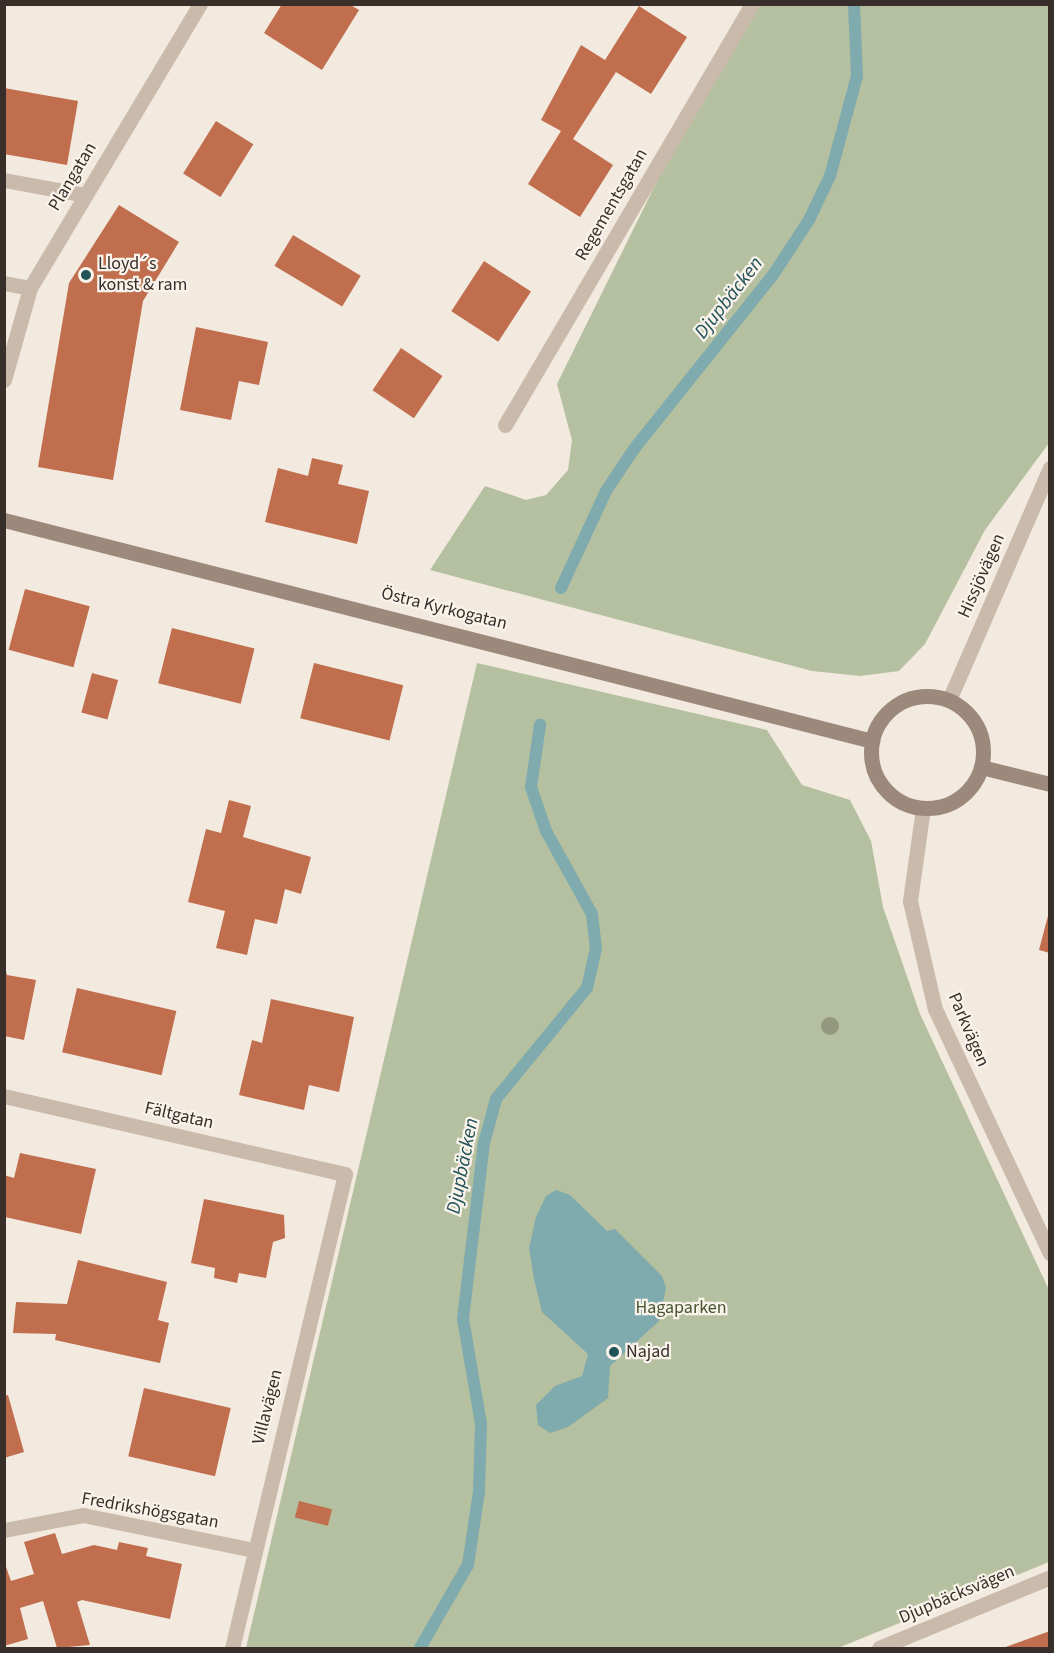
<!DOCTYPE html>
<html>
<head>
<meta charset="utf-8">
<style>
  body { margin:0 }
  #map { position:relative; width:1054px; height:1653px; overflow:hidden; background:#f2e9df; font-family:"Source Sans 3",sans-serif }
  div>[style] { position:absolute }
  .green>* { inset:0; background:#b4c09f }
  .water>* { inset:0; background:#7faaae }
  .stream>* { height:12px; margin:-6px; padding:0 6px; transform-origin:6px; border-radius:6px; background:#7faaae }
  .building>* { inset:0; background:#c06e4e; transform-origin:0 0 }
  .street>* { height:15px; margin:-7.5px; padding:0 7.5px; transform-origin:7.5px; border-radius:7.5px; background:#cabaab }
  .secondary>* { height:15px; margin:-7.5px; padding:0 7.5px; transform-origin:7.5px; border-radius:7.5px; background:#9d897c }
  .secondary>.ring { margin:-7.5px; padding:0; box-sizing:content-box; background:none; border:15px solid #9d897c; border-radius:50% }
  .trees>* { width:18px; height:18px; margin:-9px; border-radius:50%; background:#93987e }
  .dots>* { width:16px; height:16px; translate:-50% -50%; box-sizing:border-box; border:3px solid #f9f3eb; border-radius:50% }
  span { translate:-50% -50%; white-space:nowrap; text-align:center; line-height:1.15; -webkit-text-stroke:4.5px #f9f3eb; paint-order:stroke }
  .street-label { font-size:18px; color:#382f2a }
  .poi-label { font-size:18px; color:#382f2a }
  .left { translate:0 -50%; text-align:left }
  .park-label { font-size:18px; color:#46552f }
  .water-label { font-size:20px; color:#215258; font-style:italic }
  .frame { position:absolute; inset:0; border:6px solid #382f2a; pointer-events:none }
</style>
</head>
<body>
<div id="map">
  <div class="green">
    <div style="clip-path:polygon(752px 5px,1049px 5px,1049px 443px,985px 530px,925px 644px,899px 671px,860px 676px,812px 671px,430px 570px,485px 486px,526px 500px,546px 495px,568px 470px,572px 440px,557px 384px,705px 84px)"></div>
    <div style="clip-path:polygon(477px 663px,767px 730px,802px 785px,850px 800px,871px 841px,883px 907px,920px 1014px,1049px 1290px,1049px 1562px,838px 1648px,246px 1648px)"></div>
  </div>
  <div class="water">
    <div style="clip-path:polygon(556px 1190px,570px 1195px,607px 1231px,615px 1229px,662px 1276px,666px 1288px,659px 1321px,610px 1366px,608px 1398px,568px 1427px,550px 1433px,538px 1425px,536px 1405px,555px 1386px,582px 1376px,588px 1354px,542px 1312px,534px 1279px,529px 1248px,536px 1217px,546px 1196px)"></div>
  </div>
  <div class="stream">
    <div style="left:561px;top:588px;width:107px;rotate:-65.1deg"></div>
    <div style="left:606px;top:491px;width:50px;rotate:-56.3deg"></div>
    <div style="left:634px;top:449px;width:223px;rotate:-51.4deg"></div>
    <div style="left:773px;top:275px;width:66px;rotate:-56.8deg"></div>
    <div style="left:809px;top:220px;width:49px;rotate:-64.5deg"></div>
    <div style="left:830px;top:176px;width:104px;rotate:-74.9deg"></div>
    <div style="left:857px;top:76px;width:72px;rotate:-92.4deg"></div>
    <div style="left:420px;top:1648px;width:96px;rotate:-60deg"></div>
    <div style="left:468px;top:1565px;width:75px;rotate:-81.5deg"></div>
    <div style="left:479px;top:1491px;width:67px;rotate:-88.3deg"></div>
    <div style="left:481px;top:1424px;width:107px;rotate:-99.7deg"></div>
    <div style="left:463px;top:1319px;width:177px;rotate:-83.2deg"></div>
    <div style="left:484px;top:1143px;width:46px;rotate:-74.7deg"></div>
    <div style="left:496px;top:1099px;width:144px;rotate:-50.7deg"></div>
    <div style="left:587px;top:988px;width:41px;rotate:-77.3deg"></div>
    <div style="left:596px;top:948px;width:34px;rotate:-97deg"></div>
    <div style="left:592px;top:914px;width:95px;rotate:-119deg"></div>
    <div style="left:546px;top:831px;width:46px;rotate:-108.8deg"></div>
    <div style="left:531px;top:787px;width:63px;rotate:-81.7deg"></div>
  </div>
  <div class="building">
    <div style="clip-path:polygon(282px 4px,349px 4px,359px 10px,322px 70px,264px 33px)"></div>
    <div style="clip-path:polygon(639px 6px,687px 37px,651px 94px,616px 72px,573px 139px,613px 165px,580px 217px,528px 184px,561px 131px,541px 120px,581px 45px,605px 60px)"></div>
    <div style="clip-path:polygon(4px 88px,78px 101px,67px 165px,4px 154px)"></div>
    <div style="left:216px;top:121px;width:44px;height:62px;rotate:32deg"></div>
    <div style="clip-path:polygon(119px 205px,179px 242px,143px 301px,113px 480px,38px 467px,69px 283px)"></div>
    <div style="left:293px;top:235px;width:79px;height:36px;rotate:31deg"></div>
    <div style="left:484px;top:261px;width:56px;height:60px;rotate:33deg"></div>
    <div style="clip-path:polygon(196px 327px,268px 342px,259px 385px,239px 381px,231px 420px,180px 410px)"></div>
    <div style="left:401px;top:348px;width:50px;height:51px;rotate:34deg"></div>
    <div style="clip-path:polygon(312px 458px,343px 465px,338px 484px,369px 491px,357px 544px,265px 522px,278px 468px,308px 476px)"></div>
    <div style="left:25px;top:589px;width:67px;height:63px;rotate:15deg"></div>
    <div style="left:172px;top:628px;width:85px;height:57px;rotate:14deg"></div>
    <div style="left:314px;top:663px;width:92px;height:57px;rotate:14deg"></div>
    <div style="left:92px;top:673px;width:27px;height:41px;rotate:15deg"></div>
    <div style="clip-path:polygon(229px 800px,251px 806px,243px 837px,311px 857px,301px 894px,285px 889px,277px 924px,255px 919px,247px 955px,216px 948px,225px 911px,188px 902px,206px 829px,221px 833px)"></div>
    <div style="clip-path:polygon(1049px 912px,1050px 912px,1050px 953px,1039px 950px)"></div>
    <div style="clip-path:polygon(4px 966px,7px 975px,36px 980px,24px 1040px,4px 1036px)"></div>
    <div style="left:77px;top:988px;width:102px;height:66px;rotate:13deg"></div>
    <div style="clip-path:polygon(271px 999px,354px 1017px,339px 1092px,309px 1085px,304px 1110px,239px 1095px,252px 1040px,262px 1043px)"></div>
    <div style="clip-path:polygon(20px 1153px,96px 1169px,81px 1234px,5px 1217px,4px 1175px,14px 1178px)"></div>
    <div style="clip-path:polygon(204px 1199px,284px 1215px,285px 1238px,273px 1242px,266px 1278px,239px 1273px,237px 1283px,214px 1278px,215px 1268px,191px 1263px)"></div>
    <div style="clip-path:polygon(78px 1260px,167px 1282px,158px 1320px,169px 1323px,160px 1363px,55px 1340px,56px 1334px,13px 1333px,16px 1302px,67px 1304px)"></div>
    <div style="left:144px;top:1388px;width:89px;height:70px;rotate:13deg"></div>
    <div style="clip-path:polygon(8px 1395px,24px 1452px,4px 1458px,4px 1396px)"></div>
    <div style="left:299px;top:1501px;width:34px;height:17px;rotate:14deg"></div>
    <div style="clip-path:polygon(55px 1533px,62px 1554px,94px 1545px,117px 1550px,119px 1542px,148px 1548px,146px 1556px,182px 1564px,170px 1619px,82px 1600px,77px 1602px,90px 1645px,57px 1648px,43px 1601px,20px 1608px,28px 1639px,4px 1646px,4px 1561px,11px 1581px,34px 1574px,24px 1542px)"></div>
    <div style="clip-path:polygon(1050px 1631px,1050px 1648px,1003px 1648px)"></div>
  </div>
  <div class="street">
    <div style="left:4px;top:180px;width:82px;rotate:10.5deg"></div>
    <div style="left:4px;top:283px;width:26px;rotate:11deg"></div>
    <div style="left:4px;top:380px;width:96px;rotate:-74.2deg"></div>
    <div style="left:30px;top:288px;width:331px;rotate:-59.1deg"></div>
    <div style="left:505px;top:425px;width:488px;rotate:-59.6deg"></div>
    <div style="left:949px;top:700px;width:253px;rotate:-66.5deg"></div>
    <div style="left:923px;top:808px;width:94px;rotate:98deg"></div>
    <div style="left:910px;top:901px;width:111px;rotate:77deg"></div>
    <div style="left:935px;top:1009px;width:270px;rotate:64.8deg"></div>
    <div style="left:4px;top:1096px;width:350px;rotate:12.9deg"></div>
    <div style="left:345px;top:1174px;width:487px;rotate:103.4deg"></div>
    <div style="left:4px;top:1530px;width:80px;rotate:-10.8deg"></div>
    <div style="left:83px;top:1515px;width:175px;rotate:11.6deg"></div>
    <div style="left:879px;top:1648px;width:185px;rotate:-22.5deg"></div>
  </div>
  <div class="secondary">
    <div style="left:4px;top:520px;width:896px;rotate:14.28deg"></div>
    <div class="ring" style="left:871px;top:696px;width:97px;height:97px"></div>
    <div style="left:981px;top:767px;width:71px;rotate:13.8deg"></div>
  </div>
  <div class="trees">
    <div style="left:830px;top:1026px"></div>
  </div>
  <div class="dots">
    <div style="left:86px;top:275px;background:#215258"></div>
    <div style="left:614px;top:1352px;background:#215258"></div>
  </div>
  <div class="street-label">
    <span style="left:73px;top:177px;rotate:-59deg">Plangatan</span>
    <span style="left:612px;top:205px;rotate:-60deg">Regementsgatan</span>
    <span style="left:982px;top:576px;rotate:-66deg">Hissjövägen</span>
    <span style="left:444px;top:609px;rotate:14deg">Östra Kyrkogatan</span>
    <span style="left:968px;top:1030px;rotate:67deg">Parkvägen</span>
    <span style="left:179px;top:1116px;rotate:13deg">Fältgatan</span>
    <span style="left:268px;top:1407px;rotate:-76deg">Villavägen</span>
    <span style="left:150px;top:1511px;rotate:10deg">Fredrikshögsgatan</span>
    <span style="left:957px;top:1595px;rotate:-23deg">Djupbäcksvägen</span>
  </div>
  <div class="poi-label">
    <span class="left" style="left:98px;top:275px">Lloyd´s<br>konst &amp; ram</span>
    <span class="left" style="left:626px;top:1352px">Najad</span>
  </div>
  <div class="park-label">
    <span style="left:681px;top:1308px">Hagaparken</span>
  </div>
  <div class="water-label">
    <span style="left:729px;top:298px;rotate:-52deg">Djupbäcken</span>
    <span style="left:463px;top:1166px;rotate:-79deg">Djupbäcken</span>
  </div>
  <div class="frame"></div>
</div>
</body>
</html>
